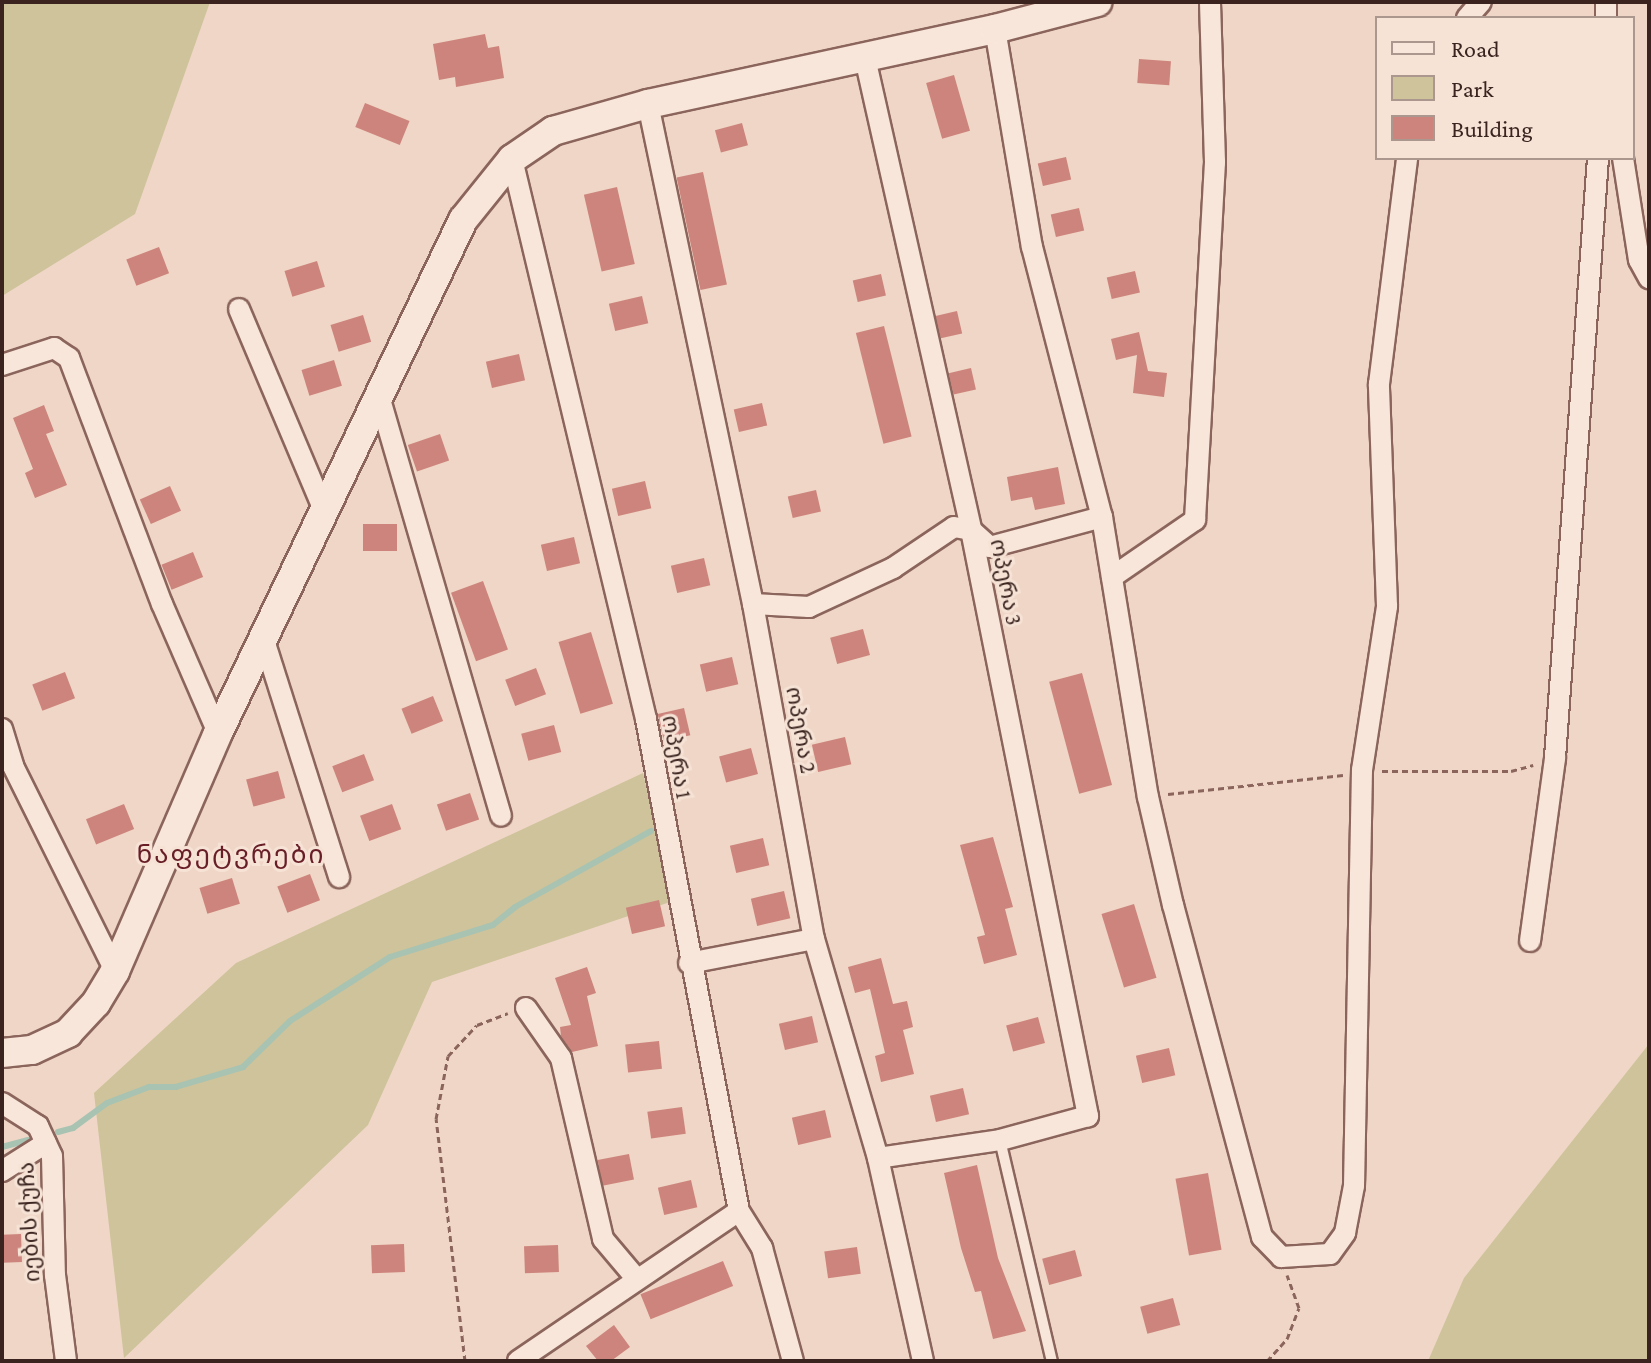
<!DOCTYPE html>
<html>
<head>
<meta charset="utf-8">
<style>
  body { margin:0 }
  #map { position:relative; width:1651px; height:1363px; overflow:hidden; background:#efd6c6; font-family:"Crimson Pro","Noto Sans Georgian",serif }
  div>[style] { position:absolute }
  .green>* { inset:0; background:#cec39a }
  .stream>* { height:6px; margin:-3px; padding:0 3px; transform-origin:3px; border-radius:3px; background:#a8c3b2 }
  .building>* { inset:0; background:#cd847c; transform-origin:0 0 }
  .path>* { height:3px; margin-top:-1.5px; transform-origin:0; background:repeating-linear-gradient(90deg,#8b655c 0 6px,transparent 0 10px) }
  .roads { filter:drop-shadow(2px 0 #8b655c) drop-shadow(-2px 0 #8b655c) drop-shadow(0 2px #8b655c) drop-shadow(0 -2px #8b655c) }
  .lane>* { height:10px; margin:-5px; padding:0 5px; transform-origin:5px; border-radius:5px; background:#f9e6da }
  .street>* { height:20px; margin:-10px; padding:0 10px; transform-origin:10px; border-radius:10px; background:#f9e6da }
  .secondary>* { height:28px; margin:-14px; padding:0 14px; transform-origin:14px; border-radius:14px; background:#f9e6da }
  span { translate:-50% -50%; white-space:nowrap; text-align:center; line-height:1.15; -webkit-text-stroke:6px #f6e3d6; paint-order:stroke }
  .street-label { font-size:22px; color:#3b241f }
  .quarter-label { font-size:26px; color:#681e27; letter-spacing:2px }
  .frame { position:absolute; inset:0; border:4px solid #3b241f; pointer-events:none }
  .legend { position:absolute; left:1375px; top:16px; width:260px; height:144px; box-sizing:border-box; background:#f6e3d6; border:2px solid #ab978d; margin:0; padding:10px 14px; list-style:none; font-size:24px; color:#3b241f }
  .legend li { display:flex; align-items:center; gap:16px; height:40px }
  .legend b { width:40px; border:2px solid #ab978d }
</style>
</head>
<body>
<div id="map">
  <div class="green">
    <div style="clip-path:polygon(2px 2px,210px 2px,135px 214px,2px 296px)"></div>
    <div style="clip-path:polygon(643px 773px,673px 901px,432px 982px,368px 1125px,124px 1358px,94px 1093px,236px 963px)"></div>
    <div style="clip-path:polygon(1649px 1044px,1649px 1361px,1428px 1361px,1464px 1278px)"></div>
  </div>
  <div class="stream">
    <div style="left:58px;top:1132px;width:16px;rotate:-15deg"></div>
    <div style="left:73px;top:1128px;width:42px;rotate:-36.3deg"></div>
    <div style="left:107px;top:1103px;width:45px;rotate:-20.9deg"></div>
    <div style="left:149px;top:1087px;width:27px"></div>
    <div style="left:176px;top:1087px;width:70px;rotate:-16.6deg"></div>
    <div style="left:243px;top:1067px;width:66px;rotate:-44.4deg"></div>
    <div style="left:290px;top:1021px;width:119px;rotate:-32.6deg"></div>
    <div style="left:390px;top:957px;width:108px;rotate:-17.3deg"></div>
    <div style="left:493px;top:925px;width:28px;rotate:-39deg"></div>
    <div style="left:515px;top:907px;width:156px;rotate:-29.2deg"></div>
    <div style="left:2px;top:1147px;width:27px;rotate:-15deg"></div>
  </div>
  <div class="building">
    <div style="clip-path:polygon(485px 34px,488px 48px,499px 46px,504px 78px,456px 87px,455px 77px,439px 80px,433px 44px)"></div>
    <div style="left:1139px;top:59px;width:32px;height:24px;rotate:4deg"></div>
    <div style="left:954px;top:75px;width:58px;height:29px;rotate:74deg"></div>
    <div style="left:365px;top:103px;width:48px;height:26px;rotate:22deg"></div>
    <div style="left:742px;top:123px;width:23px;height:28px;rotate:75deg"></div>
    <div style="left:1066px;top:157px;width:23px;height:29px;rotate:77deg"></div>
    <div style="left:703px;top:172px;width:115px;height:27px;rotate:78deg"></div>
    <div style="left:617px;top:187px;width:79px;height:34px;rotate:77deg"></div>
    <div style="left:1079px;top:208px;width:23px;height:29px;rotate:77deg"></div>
    <div style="left:159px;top:247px;width:28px;height:35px;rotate:69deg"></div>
    <div style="left:317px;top:261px;width:27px;height:34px;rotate:73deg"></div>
    <div style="left:1135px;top:271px;width:22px;height:29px;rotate:77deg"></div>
    <div style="left:881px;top:274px;width:22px;height:29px;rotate:77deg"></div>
    <div style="left:642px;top:296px;width:28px;height:34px;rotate:77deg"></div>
    <div style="left:957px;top:311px;width:23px;height:22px;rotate:77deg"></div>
    <div style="left:363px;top:315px;width:28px;height:34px;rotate:73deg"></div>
    <div style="left:884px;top:326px;width:114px;height:29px;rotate:76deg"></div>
    <div style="clip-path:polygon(1139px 332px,1148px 371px,1167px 373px,1164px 397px,1133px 393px,1137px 355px,1116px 360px,1111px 339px)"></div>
    <div style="left:519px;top:354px;width:27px;height:34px;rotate:77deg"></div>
    <div style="left:334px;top:360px;width:27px;height:34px;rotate:73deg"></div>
    <div style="left:971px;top:368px;width:22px;height:23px;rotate:77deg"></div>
    <div style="left:762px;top:403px;width:23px;height:29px;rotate:77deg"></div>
    <div style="clip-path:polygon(44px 405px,54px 431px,46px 434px,67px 485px,35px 498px,25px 473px,33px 469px,13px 418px)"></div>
    <div style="left:440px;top:434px;width:28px;height:34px;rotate:71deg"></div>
    <div style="clip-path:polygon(1058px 467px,1065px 504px,1035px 510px,1032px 497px,1011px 501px,1007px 477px)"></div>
    <div style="left:645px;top:481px;width:28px;height:34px;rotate:77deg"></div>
    <div style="left:170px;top:486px;width:27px;height:33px;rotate:66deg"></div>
    <div style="left:816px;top:490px;width:22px;height:29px;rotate:77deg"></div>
    <div style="left:397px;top:524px;width:27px;height:34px;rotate:90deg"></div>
    <div style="left:574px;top:537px;width:27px;height:34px;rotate:77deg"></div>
    <div style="left:193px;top:552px;width:27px;height:34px;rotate:68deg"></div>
    <div style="left:704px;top:558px;width:28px;height:34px;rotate:77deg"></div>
    <div style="left:483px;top:581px;width:73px;height:34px;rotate:70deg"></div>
    <div style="left:863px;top:629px;width:27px;height:34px;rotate:75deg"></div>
    <div style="left:591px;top:632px;width:75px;height:34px;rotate:73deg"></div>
    <div style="left:732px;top:657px;width:28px;height:33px;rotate:77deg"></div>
    <div style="left:536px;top:668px;width:28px;height:33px;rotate:69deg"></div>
    <div style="left:65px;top:672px;width:28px;height:35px;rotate:69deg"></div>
    <div style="left:1082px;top:673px;width:116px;height:34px;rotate:75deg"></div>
    <div style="left:433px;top:696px;width:27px;height:34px;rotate:68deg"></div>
    <div style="left:684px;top:708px;width:28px;height:27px;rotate:77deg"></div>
    <div style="left:554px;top:725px;width:28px;height:34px;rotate:75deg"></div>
    <div style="left:845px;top:737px;width:28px;height:34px;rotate:77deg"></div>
    <div style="left:751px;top:748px;width:27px;height:33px;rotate:75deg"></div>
    <div style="left:364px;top:754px;width:28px;height:34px;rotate:69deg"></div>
    <div style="left:278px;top:771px;width:28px;height:33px;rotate:75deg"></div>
    <div style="left:470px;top:793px;width:28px;height:35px;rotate:71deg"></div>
    <div style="left:124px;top:804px;width:27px;height:41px;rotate:68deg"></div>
    <div style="left:392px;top:804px;width:27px;height:34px;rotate:70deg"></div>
    <div style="clip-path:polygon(993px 837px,1013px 907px,1005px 909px,1017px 955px,984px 964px,977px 937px,985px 935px,960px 845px)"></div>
    <div style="left:763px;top:838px;width:28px;height:34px;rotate:77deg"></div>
    <div style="left:310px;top:874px;width:28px;height:35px;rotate:69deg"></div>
    <div style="left:232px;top:878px;width:27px;height:34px;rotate:73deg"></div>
    <div style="left:784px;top:891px;width:28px;height:34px;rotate:77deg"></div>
    <div style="left:659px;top:900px;width:27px;height:34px;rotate:77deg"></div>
    <div style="left:1134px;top:904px;width:77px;height:34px;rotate:73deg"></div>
    <div style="clip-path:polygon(881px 958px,893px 1004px,907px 1001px,913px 1027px,903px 1030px,914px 1074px,881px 1082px,875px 1056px,885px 1053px,870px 989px,855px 993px,848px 967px)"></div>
    <div style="clip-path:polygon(587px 967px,596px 993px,587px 996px,598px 1046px,572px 1052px,561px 1036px,560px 1027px,571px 1025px,555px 978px)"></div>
    <div style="left:812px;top:1016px;width:27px;height:34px;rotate:77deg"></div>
    <div style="left:1038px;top:1017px;width:27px;height:33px;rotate:75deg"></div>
    <div style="left:659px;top:1041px;width:28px;height:34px;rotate:84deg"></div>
    <div style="left:1169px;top:1048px;width:28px;height:34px;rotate:77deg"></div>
    <div style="left:963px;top:1088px;width:27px;height:34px;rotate:77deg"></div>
    <div style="left:682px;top:1107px;width:27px;height:35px;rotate:82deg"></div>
    <div style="left:825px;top:1110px;width:28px;height:34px;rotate:77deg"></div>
    <div style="left:629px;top:1154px;width:26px;height:32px;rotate:79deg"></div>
    <div style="clip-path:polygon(977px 1165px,998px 1258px,1026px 1331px,993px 1339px,981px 1291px,975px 1292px,961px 1248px,944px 1173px)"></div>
    <div style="left:1208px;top:1173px;width:78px;height:33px;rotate:80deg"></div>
    <div style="left:691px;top:1180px;width:28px;height:34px;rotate:77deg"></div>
    <div style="left:21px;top:1234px;width:28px;height:19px;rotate:88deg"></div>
    <div style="left:404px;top:1244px;width:28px;height:33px;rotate:88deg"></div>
    <div style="left:558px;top:1245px;width:27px;height:34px;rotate:88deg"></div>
    <div style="left:857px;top:1247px;width:27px;height:33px;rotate:82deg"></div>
    <div style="left:1075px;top:1250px;width:27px;height:34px;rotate:75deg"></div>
    <div style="left:723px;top:1261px;width:27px;height:89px;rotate:68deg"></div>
    <div style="left:1173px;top:1298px;width:28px;height:34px;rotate:75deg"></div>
    <div style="clip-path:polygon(614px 1325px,630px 1347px,611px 1361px,598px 1361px,586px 1346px)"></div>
  </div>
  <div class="path">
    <div style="left:1382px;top:771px;width:129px"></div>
    <div style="left:1511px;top:771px;width:23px;rotate:-15deg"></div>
    <div style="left:1168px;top:794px;width:176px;rotate:-6.2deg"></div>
    <div style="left:465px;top:1361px;width:244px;rotate:-96.8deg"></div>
    <div style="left:436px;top:1119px;width:64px;rotate:-79.2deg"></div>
    <div style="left:448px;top:1056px;width:42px;rotate:-46.9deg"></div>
    <div style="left:477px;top:1025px;width:33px;rotate:-21deg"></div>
    <div style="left:1267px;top:1361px;width:30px;rotate:-48deg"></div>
    <div style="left:1287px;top:1339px;width:33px;rotate:-69deg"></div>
    <div style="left:1299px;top:1308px;width:35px;rotate:-110deg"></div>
  </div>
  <div class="roads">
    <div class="lane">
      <div style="left:1000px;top:1140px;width:227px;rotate:76.8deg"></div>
    </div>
    <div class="street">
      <div style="left:1467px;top:18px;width:21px;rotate:-49deg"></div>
      <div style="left:1606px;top:18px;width:16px;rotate:-90deg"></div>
      <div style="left:995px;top:29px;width:221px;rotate:80.4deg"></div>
      <div style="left:1032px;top:247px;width:279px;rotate:75.5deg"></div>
      <div style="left:1102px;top:517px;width:284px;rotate:80.7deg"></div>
      <div style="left:1148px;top:797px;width:111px;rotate:77deg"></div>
      <div style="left:1173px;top:905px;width:344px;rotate:75deg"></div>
      <div style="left:1262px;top:1237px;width:28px;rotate:46deg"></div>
      <div style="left:1281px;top:1257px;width:49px;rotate:-3.5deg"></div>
      <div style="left:1330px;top:1254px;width:26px;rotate:-54deg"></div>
      <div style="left:1345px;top:1233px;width:48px;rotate:-79.2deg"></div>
      <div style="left:1354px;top:1186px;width:416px;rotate:-88.9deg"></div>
      <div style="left:1362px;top:770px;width:166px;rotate:-81.3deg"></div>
      <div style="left:1387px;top:606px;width:222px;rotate:-92.1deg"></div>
      <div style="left:1379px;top:384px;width:228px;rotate:-82.9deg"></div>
      <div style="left:865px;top:58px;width:484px;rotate:77.3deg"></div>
      <div style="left:971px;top:530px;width:598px;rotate:78.71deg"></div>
      <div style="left:1088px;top:1116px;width:91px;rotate:164.7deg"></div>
      <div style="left:1000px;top:1140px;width:123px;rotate:171.6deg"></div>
      <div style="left:648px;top:104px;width:511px;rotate:78.14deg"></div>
      <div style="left:753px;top:604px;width:341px;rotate:79.7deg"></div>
      <div style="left:814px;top:939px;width:228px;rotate:73.7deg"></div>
      <div style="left:878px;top:1158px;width:208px;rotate:77.5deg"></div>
      <div style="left:1623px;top:158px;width:103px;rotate:81.1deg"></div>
      <div style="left:1639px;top:260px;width:21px;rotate:61deg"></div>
      <div style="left:512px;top:159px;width:576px;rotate:76.54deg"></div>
      <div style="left:646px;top:719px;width:501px;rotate:79.3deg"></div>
      <div style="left:739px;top:1211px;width:44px;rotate:58.1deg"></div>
      <div style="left:762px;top:1248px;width:117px;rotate:74.7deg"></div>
      <div style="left:239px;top:309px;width:221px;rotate:67.1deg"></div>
      <div style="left:2px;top:365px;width:55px;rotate:-18.1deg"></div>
      <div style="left:54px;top:348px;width:18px;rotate:34deg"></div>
      <div style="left:69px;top:358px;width:263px;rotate:69.3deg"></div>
      <div style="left:162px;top:604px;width:141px;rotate:66.5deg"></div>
      <div style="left:379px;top:396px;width:437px;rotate:73.8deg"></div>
      <div style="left:1112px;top:577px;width:101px;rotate:-34.5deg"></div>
      <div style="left:1195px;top:520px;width:359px;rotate:-86.8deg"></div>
      <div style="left:1215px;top:162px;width:160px;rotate:-91.8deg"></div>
      <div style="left:753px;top:604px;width:56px;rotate:3.1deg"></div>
      <div style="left:809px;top:607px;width:93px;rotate:-24.9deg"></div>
      <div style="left:893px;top:568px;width:73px;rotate:-33.9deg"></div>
      <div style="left:954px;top:527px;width:17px;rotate:10deg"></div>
      <div style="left:971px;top:530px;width:25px;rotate:42deg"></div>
      <div style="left:990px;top:547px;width:116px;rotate:-15deg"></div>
      <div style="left:263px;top:637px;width:252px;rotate:72.4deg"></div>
      <div style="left:2px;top:729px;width:39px;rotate:73deg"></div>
      <div style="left:13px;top:766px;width:229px;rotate:63.5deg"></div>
      <div style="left:1530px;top:941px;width:185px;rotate:-82.2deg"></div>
      <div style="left:1555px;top:758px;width:602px;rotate:-85.9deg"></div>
      <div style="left:689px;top:963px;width:127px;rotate:-10.9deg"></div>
      <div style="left:526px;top:1008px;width:61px;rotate:55deg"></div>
      <div style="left:561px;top:1058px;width:186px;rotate:76.9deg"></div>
      <div style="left:603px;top:1239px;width:51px;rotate:49.8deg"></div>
      <div style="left:2px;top:1103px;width:43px;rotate:32.6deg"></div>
      <div style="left:38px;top:1126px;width:33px;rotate:65deg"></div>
      <div style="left:52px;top:1156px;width:119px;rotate:88.6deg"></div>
      <div style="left:55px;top:1275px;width:87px;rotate:82.7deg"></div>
      <div style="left:2px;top:1171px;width:52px;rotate:-32.5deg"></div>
      <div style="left:518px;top:1361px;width:267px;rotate:-34.2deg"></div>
    </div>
    <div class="secondary">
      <div style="left:2px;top:1053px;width:30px;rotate:-6deg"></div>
      <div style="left:32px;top:1050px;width:40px;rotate:-25deg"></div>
      <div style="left:68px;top:1033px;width:41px;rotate:-47deg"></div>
      <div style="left:96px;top:1003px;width:37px;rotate:-59deg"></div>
      <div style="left:115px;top:971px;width:259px;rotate:-66.6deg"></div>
      <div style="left:218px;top:733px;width:569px;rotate:-64.47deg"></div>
      <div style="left:463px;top:220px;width:78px;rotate:-51.2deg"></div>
      <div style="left:512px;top:159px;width:50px;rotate:-34.3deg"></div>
      <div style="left:553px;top:131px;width:99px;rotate:-15.9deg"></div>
      <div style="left:648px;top:104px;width:355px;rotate:-12.2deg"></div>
      <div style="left:995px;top:29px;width:106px;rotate:-14.8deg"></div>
    </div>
  </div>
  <div class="street-label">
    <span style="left:1006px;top:582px;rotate:79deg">ოპერა 3</span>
    <span style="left:801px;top:730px;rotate:80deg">ოპერა 2</span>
    <span style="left:677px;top:757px;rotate:80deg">ოპერა 1</span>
    <span style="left:29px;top:1222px;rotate:-93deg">იების ქუჩა</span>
  </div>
  <div class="quarter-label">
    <span style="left:231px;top:855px">ნაფეტვრები</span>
  </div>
  <div class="frame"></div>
  <ul class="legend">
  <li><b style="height:10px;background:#f9e6da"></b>Road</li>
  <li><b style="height:22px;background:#cec39a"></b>Park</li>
  <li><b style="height:22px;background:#cd847c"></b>Building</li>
  </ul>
</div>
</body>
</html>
